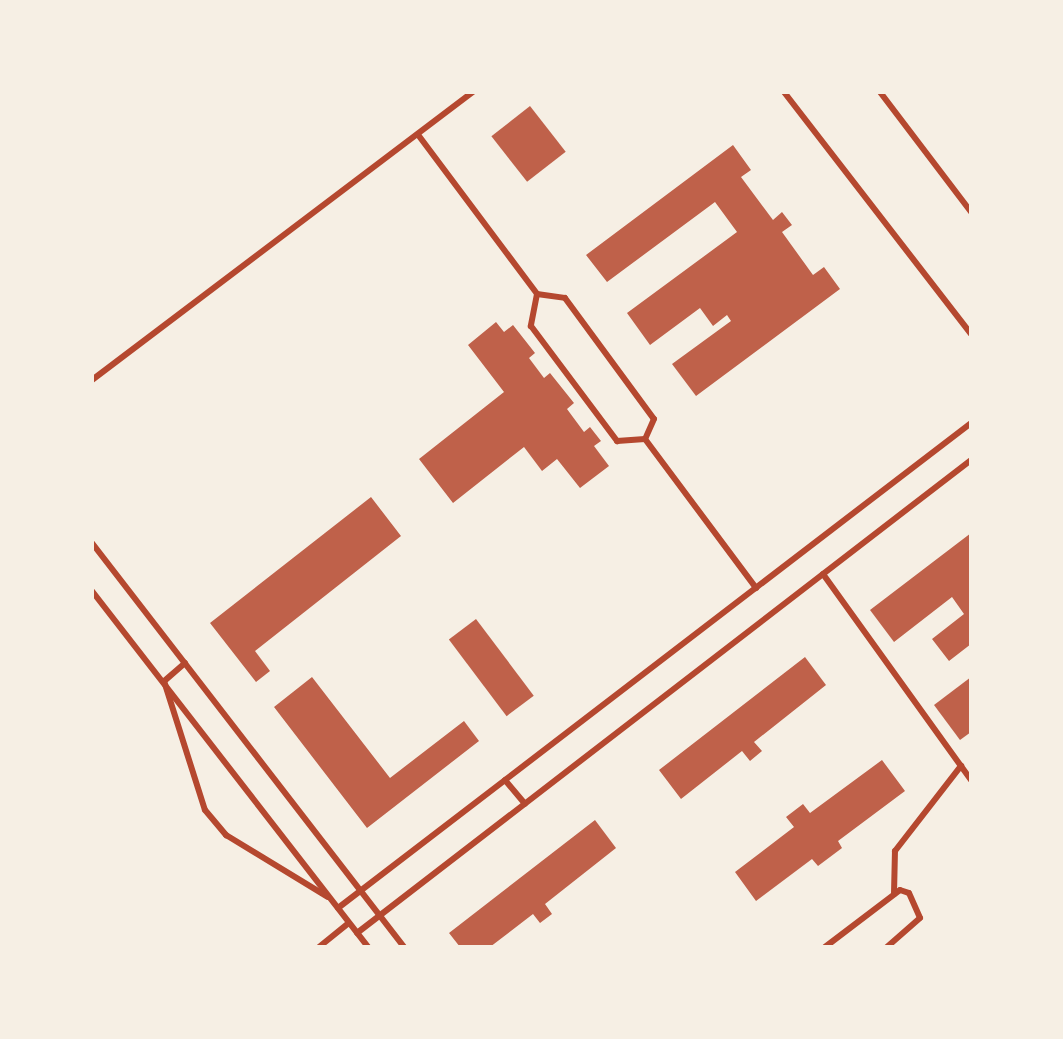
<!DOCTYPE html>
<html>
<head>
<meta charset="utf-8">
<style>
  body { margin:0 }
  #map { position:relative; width:1063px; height:1039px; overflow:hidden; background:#f6efe4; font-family:Quicksand,sans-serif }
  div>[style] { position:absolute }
  .building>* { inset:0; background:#bf614a; transform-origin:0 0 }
  .service>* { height:6px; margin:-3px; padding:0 3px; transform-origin:3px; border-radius:3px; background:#b5482f }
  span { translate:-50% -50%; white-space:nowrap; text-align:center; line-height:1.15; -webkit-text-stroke:7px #f6efe4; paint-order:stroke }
  .frame { position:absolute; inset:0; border:94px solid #f6efe4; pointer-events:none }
</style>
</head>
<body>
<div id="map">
  <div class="building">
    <div style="left:530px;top:106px;width:58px;height:49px;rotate:52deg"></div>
    <div style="clip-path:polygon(733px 145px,751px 170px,741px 177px,773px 220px,782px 212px,792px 225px,782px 232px,813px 275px,824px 267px,840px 289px,696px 396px,672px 364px,731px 321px,727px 315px,713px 326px,700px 308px,650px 345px,627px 313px,737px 232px,715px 202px,607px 282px,586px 255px)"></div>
    <div style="clip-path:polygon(496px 322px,504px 332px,513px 325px,535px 353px,529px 358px,544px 378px,550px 373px,574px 403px,567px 409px,584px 432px,590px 427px,601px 441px,594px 446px,609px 466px,580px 488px,557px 459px,542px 471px,524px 447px,453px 503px,419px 459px,504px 392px,468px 345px)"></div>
    <div style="clip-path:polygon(371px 497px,401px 536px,255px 651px,270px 671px,256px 682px,210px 623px)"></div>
    <div style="clip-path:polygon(971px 533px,971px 644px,949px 661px,932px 639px,964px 614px,952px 597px,894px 642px,870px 610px)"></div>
    <div style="left:476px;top:619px;width:96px;height:34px;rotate:53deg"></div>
    <div style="clip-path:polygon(805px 657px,826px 685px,754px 742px,762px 751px,750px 761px,742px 751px,681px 799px,659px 770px)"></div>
    <div style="clip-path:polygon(312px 677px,390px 778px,464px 721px,479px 741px,367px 828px,274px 707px)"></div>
    <div style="clip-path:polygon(971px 677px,971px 732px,960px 740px,934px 705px)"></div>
    <div style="clip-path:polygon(882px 760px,905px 791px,838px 841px,842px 848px,818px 866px,812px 859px,756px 901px,735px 872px,794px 827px,786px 817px,803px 804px,810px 813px)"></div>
    <div style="clip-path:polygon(595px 820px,616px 848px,545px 904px,552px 914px,540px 923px,533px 914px,490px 947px,460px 947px,449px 933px)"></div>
  </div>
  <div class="service">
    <div style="left:784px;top:92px;width:306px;rotate:52.3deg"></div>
    <div style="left:880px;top:92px;width:151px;rotate:52.8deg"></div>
    <div style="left:419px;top:136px;width:197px;rotate:53.2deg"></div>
    <div style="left:537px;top:294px;width:28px;rotate:8deg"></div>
    <div style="left:565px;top:298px;width:150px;rotate:53.7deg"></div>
    <div style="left:654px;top:419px;width:22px;rotate:114deg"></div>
    <div style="left:537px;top:294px;width:33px;rotate:101deg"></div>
    <div style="left:531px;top:326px;width:144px;rotate:53.2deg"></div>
    <div style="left:617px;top:441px;width:28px;rotate:-4deg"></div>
    <div style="left:92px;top:380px;width:478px;rotate:-37.1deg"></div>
    <div style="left:645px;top:439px;width:186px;rotate:53.3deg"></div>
    <div style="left:92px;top:543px;width:510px;rotate:52.32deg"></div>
    <div style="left:823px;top:574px;width:254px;rotate:54.3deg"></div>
    <div style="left:92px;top:591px;width:450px;rotate:52.2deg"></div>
    <div style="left:185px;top:663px;width:28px;rotate:139deg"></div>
    <div style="left:164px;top:681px;width:135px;rotate:72.4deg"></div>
    <div style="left:205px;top:810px;width:33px;rotate:50deg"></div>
    <div style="left:226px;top:835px;width:119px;rotate:31.3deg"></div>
    <div style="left:505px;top:780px;width:31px;rotate:50deg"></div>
    <div style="left:894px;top:894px;width:43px;rotate:-88.7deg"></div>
    <div style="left:895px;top:851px;width:108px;rotate:-52.2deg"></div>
    <div style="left:338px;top:908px;width:797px;rotate:-37.46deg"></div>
    <div style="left:357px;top:933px;width:775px;rotate:-37.61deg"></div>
    <div style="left:319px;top:947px;width:38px;rotate:-39deg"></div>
    <div style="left:825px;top:947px;width:94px;rotate:-37.2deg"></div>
    <div style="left:900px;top:890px;width:9px;rotate:18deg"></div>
    <div style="left:909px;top:893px;width:27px;rotate:66deg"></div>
    <div style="left:920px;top:918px;width:44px;rotate:138.7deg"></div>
  </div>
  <div class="frame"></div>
</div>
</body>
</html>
